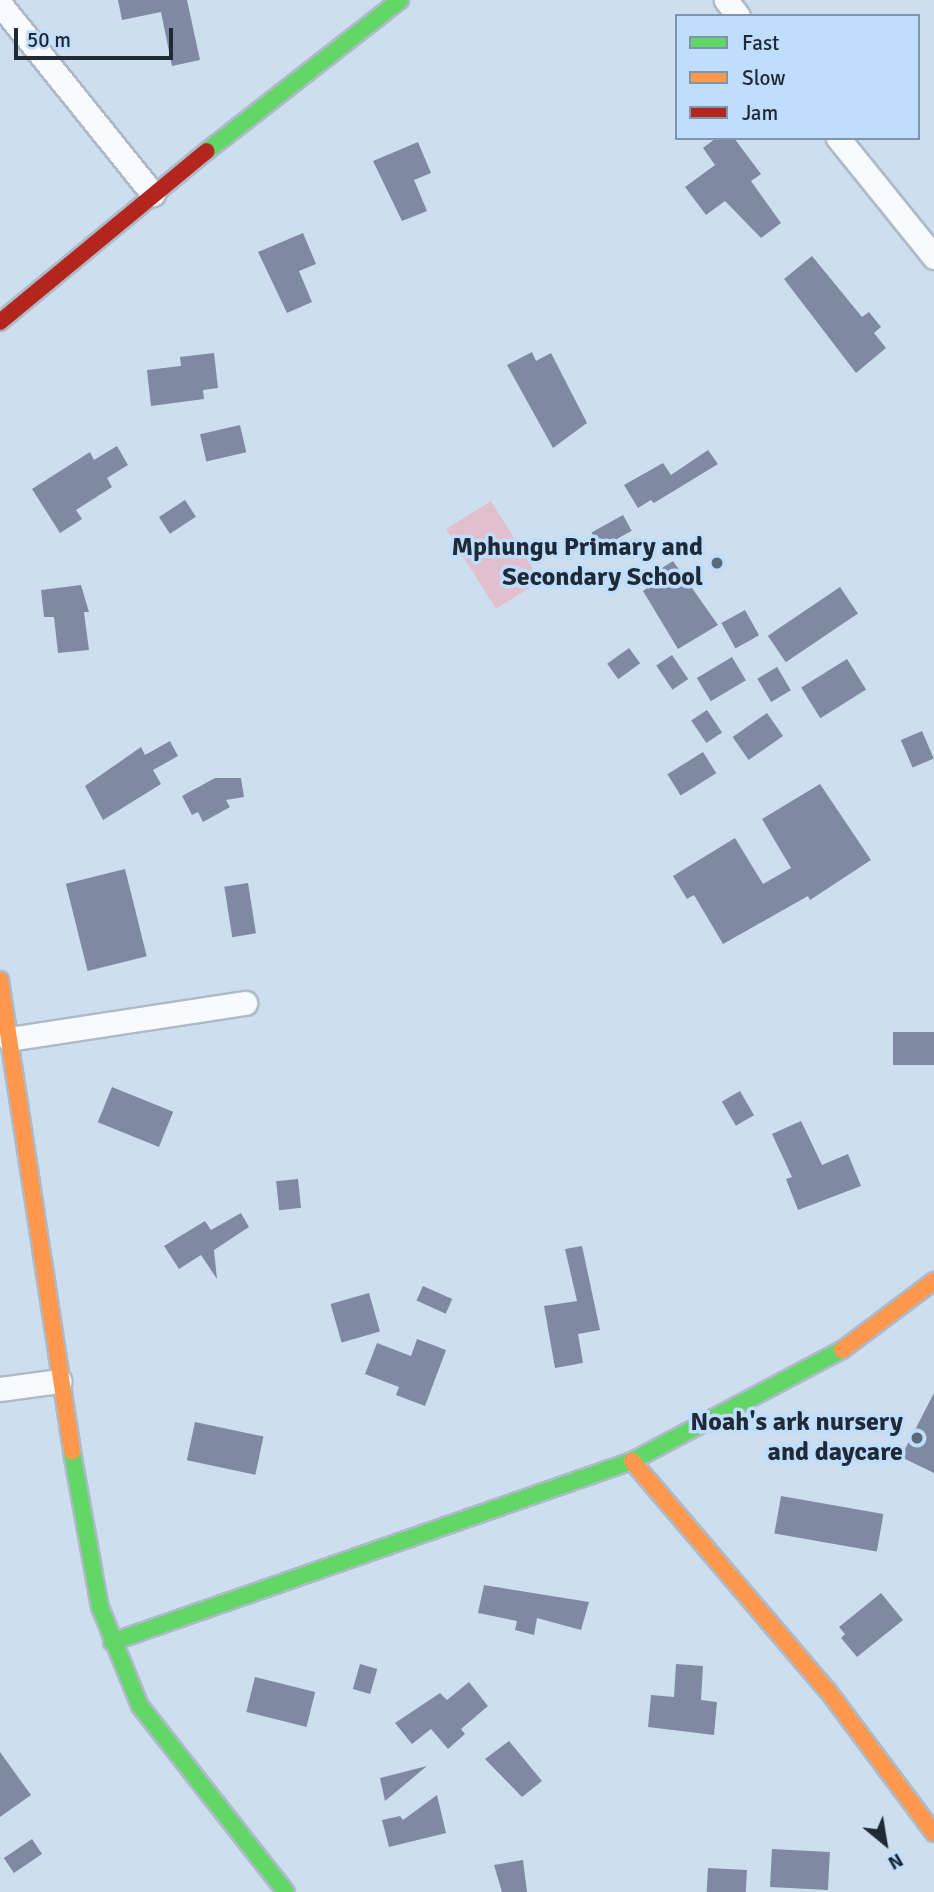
<!DOCTYPE html>
<html>
<head>
<meta charset="utf-8">
<style>
  body { margin:0 }
  #map { position:relative; width:934px; height:1892px; overflow:hidden; background:#cddeef; font-family:Signika,sans-serif }
  div>[style] { position:absolute }
  .green>* { inset:0; background:#e2bfcd; transform-origin:0 0 }
  .building>* { inset:0; background:#7f8aa2; transform-origin:0 0 }
  .roads { filter:drop-shadow(2px 0 #aebac7) drop-shadow(-2px 0 #aebac7) drop-shadow(0 2px #aebac7) drop-shadow(0 -2px #aebac7) }
  .street>* { height:23px; margin:-11.5px; padding:0 11.5px; transform-origin:11.5px; border-radius:11.5px; background:#f8fafd }
  .fast>* { height:16px; margin:-8px; padding:0 8px; transform-origin:8px; border-radius:8px; background:#63d668 }
  .slow>* { height:16px; margin:-8px; padding:0 8px; transform-origin:8px; border-radius:8px; background:#ff974d }
  .jam>* { height:16px; margin:-8px; padding:0 8px; transform-origin:8px; border-radius:8px; background:#b3261e }
  .dots>* { width:19px; height:19px; translate:-50% -50%; box-sizing:border-box; border:4px solid #bfddfd; border-radius:50% }
  span { translate:-50% -50%; white-space:nowrap; text-align:center; line-height:1.15; -webkit-text-stroke:7px #bfddfd; paint-order:stroke }
  .poi-label { font-size:26px; color:#1f2a36; font-weight:700 }
  .right { translate:-100% -50%; text-align:right }
  .legend { position:absolute; left:675px; top:14px; width:245px; height:126px; box-sizing:border-box; background:#bfddfd; border:2px solid #7f95ad; margin:0; padding:9px 12px; list-style:none; font-size:21px; color:#1f2a36 }
  .legend li { display:flex; align-items:center; gap:14px; height:35px }
  .legend b { width:35px; border:2px solid #7f95ad }
  .north { position:absolute; left:850px; top:1808px; width:70px; height:70px; -webkit-text-stroke:5px #bfddfd; paint-order:stroke; rotate:150deg; font-size:19px; font-weight:700; line-height:28px; text-align:center; color:#1f2a36 }
  .north::after { content:''; display:block; margin:auto; width:24px; height:32px; background:#1f2a36; clip-path:polygon(50% 0,100% 100%,50% 72%,0 100%) }
  .scale { position:absolute; left:14px; top:28px; width:159px; height:32px; box-sizing:border-box; border:4px solid #1f2a36; border-top:0; padding-left:9px; font-size:21px; line-height:24px; white-space:nowrap; color:#1f2a36; -webkit-text-stroke:5px #bfddfd; paint-order:stroke }
</style>
</head>
<body>
<div id="map">
  <div class="green">
    <div style="left:491px;top:501px;width:94px;height:53px;rotate:58deg"></div>
  </div>
  <div class="building">
    <div style="clip-path:polygon(118px 0,187px 0,200px 60px,172px 66px,161px 12px,122px 20px)"></div>
    <div style="clip-path:polygon(716px 138px,734px 138px,761px 174px,751px 181px,781px 223px,761px 238px,725px 201px,706px 215px,685px 187px,715px 165px,703px 148px)"></div>
    <div style="clip-path:polygon(418px 142px,431px 173px,414px 180px,427px 211px,402px 221px,373px 161px)"></div>
    <div style="clip-path:polygon(303px 233px,316px 264px,299px 271px,312px 302px,287px 313px,258px 252px)"></div>
    <div style="clip-path:polygon(812px 256px,862px 317px,869px 312px,881px 327px,874px 333px,886px 348px,856px 373px,784px 279px)"></div>
    <div style="clip-path:polygon(532px 352px,536px 361px,551px 353px,587px 423px,553px 448px,507px 365px)"></div>
    <div style="clip-path:polygon(214px 353px,218px 388px,203px 390px,204px 399px,151px 406px,147px 370px,181px 366px,180px 357px)"></div>
    <div style="left:240px;top:425px;width:28px;height:41px;rotate:77deg"></div>
    <div style="clip-path:polygon(117px 446px,128px 465px,107px 478px,112px 487px,76px 510px,82px 519px,60px 533px,32px 489px,90px 452px,94px 460px)"></div>
    <div style="clip-path:polygon(708px 450px,718px 464px,654px 503px,651px 500px,638px 508px,624px 485px,663px 463px,671px 475px)"></div>
    <div style="left:185px;top:500px;width:20px;height:31px;rotate:57deg"></div>
    <div style="left:623px;top:515px;width:18px;height:36px;rotate:61deg"></div>
    <div style="clip-path:polygon(673px 561px,718px 625px,678px 649px,643px 591px,658px 580px,654px 573px)"></div>
    <div style="clip-path:polygon(81px 585px,89px 612px,84px 612px,89px 650px,58px 653px,54px 617px,44px 617px,41px 590px)"></div>
    <div style="left:840px;top:587px;width:32px;height:87px;rotate:56deg"></div>
    <div style="left:745px;top:610px;width:29px;height:27px;rotate:61deg"></div>
    <div style="left:629px;top:648px;width:19px;height:27px;rotate:54deg"></div>
    <div style="left:672px;top:655px;width:29px;height:19px;rotate:56deg"></div>
    <div style="left:732px;top:657px;width:27px;height:41px;rotate:59deg"></div>
    <div style="left:847px;top:659px;width:36px;height:54px;rotate:58deg"></div>
    <div style="left:777px;top:667px;width:27px;height:23px;rotate:59deg"></div>
    <div style="left:707px;top:710px;width:27px;height:19px;rotate:56deg"></div>
    <div style="left:767px;top:713px;width:28px;height:42px;rotate:55deg"></div>
    <div style="left:922px;top:731px;width:30px;height:23px;rotate:67deg"></div>
    <div style="clip-path:polygon(170px 741px,178px 756px,153px 770px,161px 784px,103px 820px,85px 786px,141px 747px,145px 755px)"></div>
    <div style="left:703px;top:752px;width:25px;height:42px;rotate:58deg"></div>
    <div style="clip-path:polygon(215px 778px,241px 778px,244px 797px,226px 800px,230px 807px,203px 822px,198px 812px,192px 815px,182px 796px)"></div>
    <div style="clip-path:polygon(820px 784px,871px 860px,810px 900px,808px 896px,723px 944px,694px 895px,687px 899px,673px 876px,735px 838px,763px 884px,791px 868px,762px 819px)"></div>
    <div style="left:125px;top:869px;width:90px;height:61px;rotate:76deg"></div>
    <div style="left:248px;top:883px;width:51px;height:24px;rotate:81deg"></div>
    <div style="left:934px;top:1032px;width:33px;height:41px;rotate:90deg"></div>
    <div style="left:112px;top:1087px;width:66px;height:38px;rotate:22deg"></div>
    <div style="left:740px;top:1091px;width:28px;height:21px;rotate:60deg"></div>
    <div style="clip-path:polygon(801px 1121px,822px 1165px,848px 1154px,861px 1186px,798px 1210px,786px 1179px,792px 1177px,772px 1134px)"></div>
    <div style="left:298px;top:1179px;width:29px;height:22px;rotate:84deg"></div>
    <div style="clip-path:polygon(241px 1213px,249px 1227px,214px 1250px,217px 1279px,201px 1255px,179px 1269px,164px 1246px,205px 1221px,211px 1230px)"></div>
    <div style="clip-path:polygon(582px 1246px,600px 1330px,578px 1334px,583px 1363px,555px 1368px,544px 1306px,577px 1301px,565px 1249px)"></div>
    <div style="left:423px;top:1286px;width:32px;height:16px;rotate:24deg"></div>
    <div style="left:369px;top:1293px;width:40px;height:40px;rotate:74deg"></div>
    <div style="clip-path:polygon(417px 1339px,446px 1350px,425px 1406px,396px 1395px,399px 1387px,365px 1374px,377px 1343px,411px 1356px)"></div>
    <div style="clip-path:polygon(934px 1393px,934px 1473px,901px 1457px)"></div>
    <div style="left:195px;top:1422px;width:70px;height:39px;rotate:12deg"></div>
    <div style="left:781px;top:1496px;width:104px;height:38px;rotate:10deg"></div>
    <div style="clip-path:polygon(484px 1585px,589px 1602px,581px 1630px,537px 1618px,534px 1635px,515px 1630px,517px 1621px,478px 1613px)"></div>
    <div style="clip-path:polygon(881px 1593px,903px 1620px,857px 1657px,841px 1638px,845px 1634px,839px 1627px)"></div>
    <div style="left:360px;top:1664px;width:18px;height:26px;rotate:16deg"></div>
    <div style="clip-path:polygon(676px 1664px,703px 1666px,701px 1700px,717px 1702px,714px 1735px,648px 1727px,651px 1695px,674px 1697px)"></div>
    <div style="left:255px;top:1677px;width:62px;height:36px;rotate:14deg"></div>
    <div style="clip-path:polygon(469px 1682px,488px 1706px,461px 1729px,465px 1734px,448px 1749px,431px 1729px,412px 1744px,395px 1723px,440px 1693px,447px 1700px)"></div>
    <div style="clip-path:polygon(509px 1741px,542px 1781px,522px 1797px,485px 1759px)"></div>
    <div style="clip-path:polygon(0 1752px,31px 1795px,0 1817px)"></div>
    <div style="clip-path:polygon(427px 1766px,385px 1801px,380px 1778px)"></div>
    <div style="clip-path:polygon(437px 1795px,446px 1833px,389px 1847px,382px 1820px,400px 1816px,403px 1820px)"></div>
    <div style="left:32px;top:1839px;width:18px;height:34px;rotate:56deg"></div>
    <div style="left:772px;top:1849px;width:58px;height:38px;rotate:3deg"></div>
    <div style="clip-path:polygon(523px 1860px,527px 1892px,502px 1892px,494px 1865px)"></div>
    <div style="left:708px;top:1868px;width:39px;height:24px;rotate:3deg"></div>
  </div>
  <div class="roads">
    <div class="street">
      <div style="left:726px;top:0;width:20px;rotate:53deg"></div>
      <div style="left:0;top:4px;width:244px;rotate:51.2deg"></div>
      <div style="left:838px;top:138px;width:153px;rotate:51.1deg"></div>
      <div style="left:9px;top:1039px;width:239px;rotate:-8.7deg"></div>
      <div style="left:0;top:1389px;width:60px;rotate:-7.7deg"></div>
    </div>
    <div class="fast">
      <div style="left:207px;top:151px;width:245px;rotate:-38deg"></div>
      <div style="left:72px;top:1452px;width:158px;rotate:79.8deg"></div>
      <div style="left:100px;top:1607px;width:107px;rotate:68deg"></div>
      <div style="left:140px;top:1706px;width:236px;rotate:51.9deg"></div>
      <div style="left:112px;top:1642px;width:551px;rotate:-19.19deg"></div>
      <div style="left:632px;top:1461px;width:238px;rotate:-27.9deg"></div>
    </div>
    <div class="slow">
      <div style="left:0;top:980px;width:477px;rotate:81.3deg"></div>
      <div style="left:842px;top:1350px;width:115px;rotate:-36.9deg"></div>
      <div style="left:632px;top:1461px;width:302px;rotate:49.6deg"></div>
      <div style="left:828px;top:1691px;width:177px;rotate:53.3deg"></div>
    </div>
    <div class="jam">
      <div style="left:0;top:322px;width:268px;rotate:-39.6deg"></div>
    </div>
  </div>
  <div class="dots">
    <div style="left:717px;top:563px;background:#5c6977"></div>
    <div style="left:917px;top:1438px;background:#5c6977"></div>
  </div>
  <div class="poi-label">
    <span class="right" style="left:703px;top:563px">Mphungu Primary and<br>Secondary School</span>
    <span class="right" style="left:903px;top:1438px">Noah's ark nursery<br>and daycare</span>
  </div>
  <ul class="legend">
  <li><b style="height:9px;background:#63d668"></b>Fast</li>
  <li><b style="height:9px;background:#ff974d"></b>Slow</li>
  <li><b style="height:9px;background:#b3261e"></b>Jam</li>
  </ul>
  <div class="north">N</div>
  <div class="scale">50 m</div>
</div>
</body>
</html>
